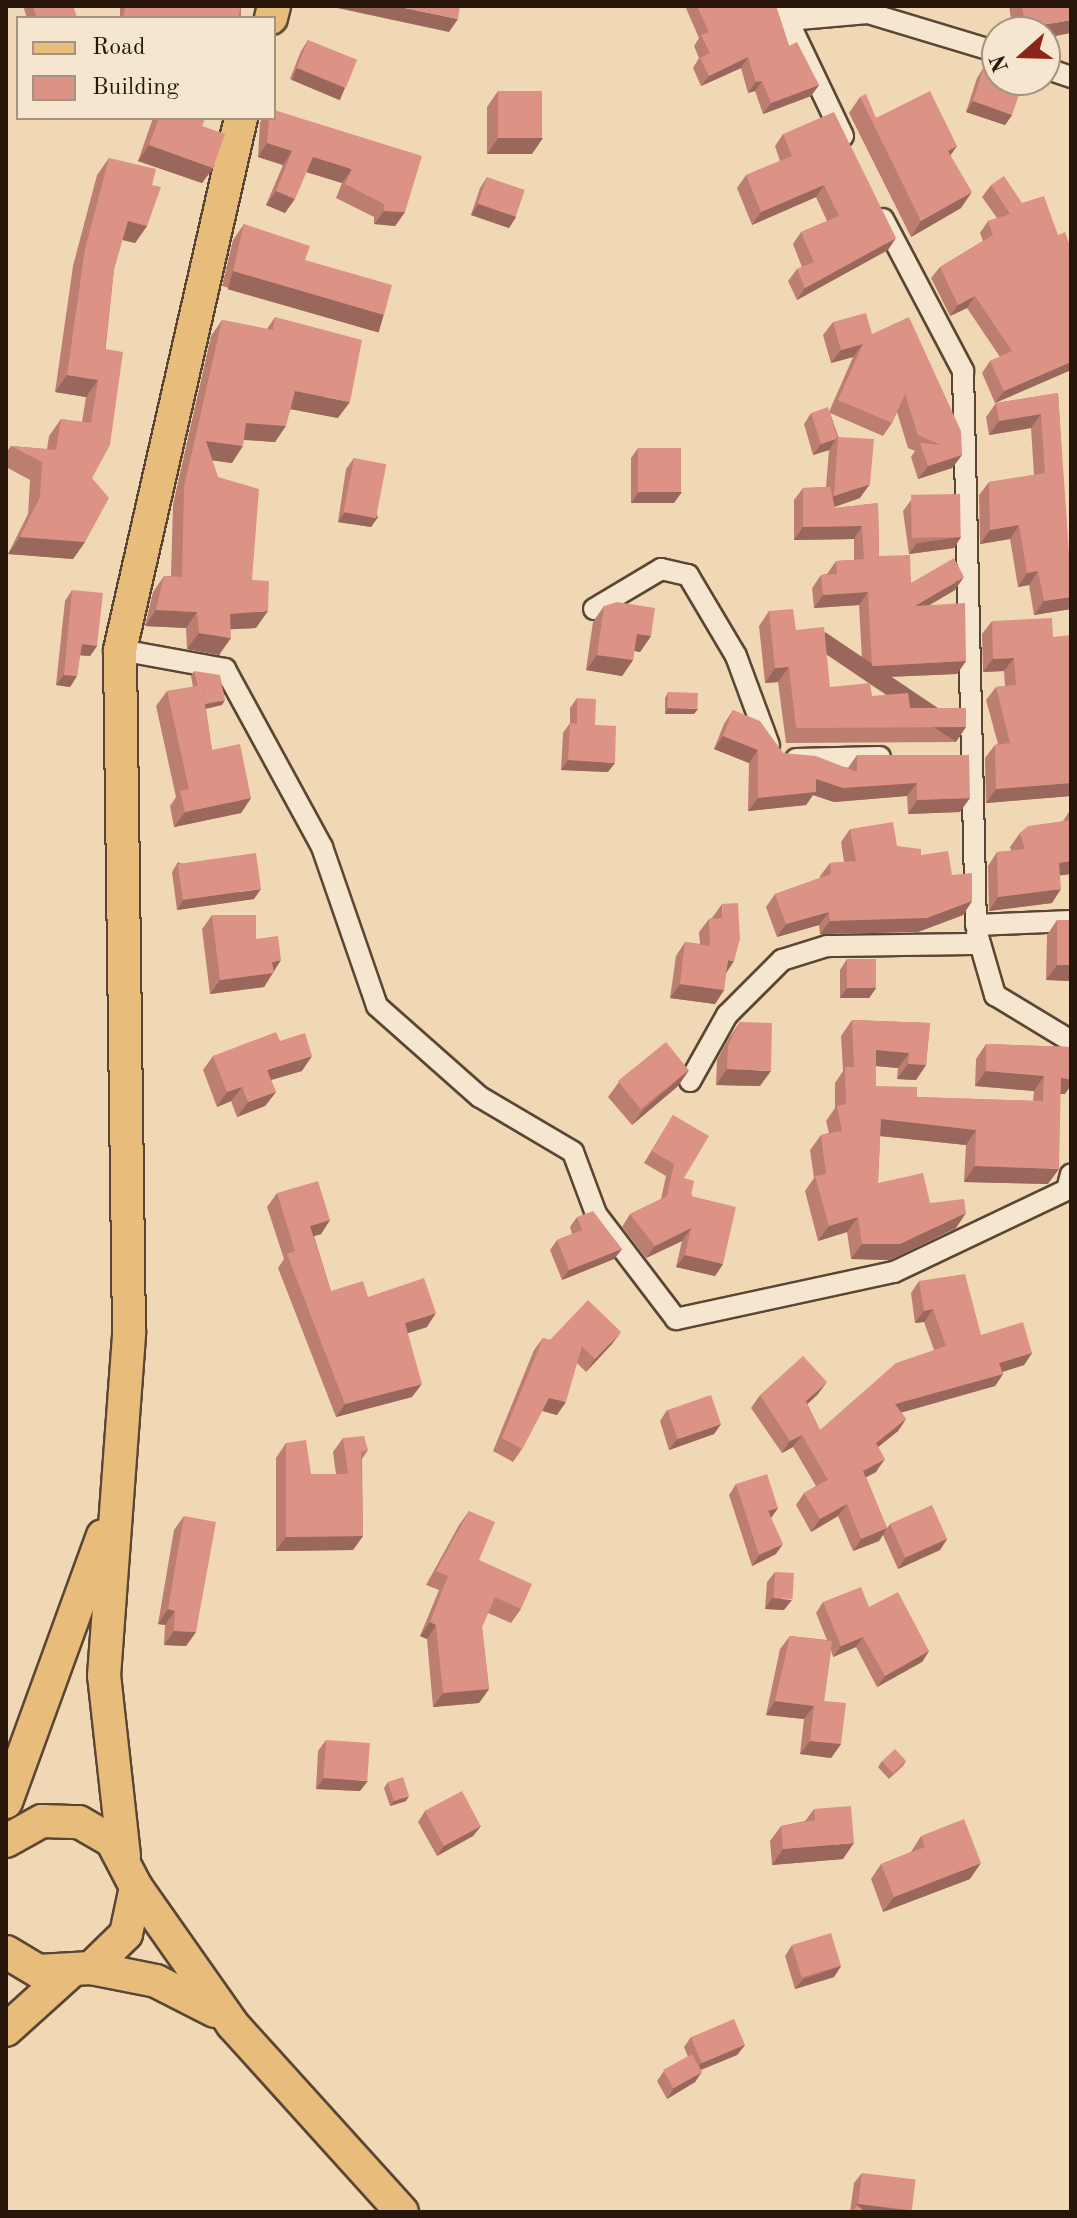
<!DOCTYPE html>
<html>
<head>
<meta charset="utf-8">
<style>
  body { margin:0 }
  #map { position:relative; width:1077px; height:2218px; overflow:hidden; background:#f1d8b5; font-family:"Old Standard TT",serif }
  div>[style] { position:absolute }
  .roads { filter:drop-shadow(2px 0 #5b4635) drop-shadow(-2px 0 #5b4635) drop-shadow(0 2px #5b4635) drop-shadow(0 -2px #5b4635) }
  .minor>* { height:20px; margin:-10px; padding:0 10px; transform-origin:10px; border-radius:10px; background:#f6e6cf }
  .primary>* { height:32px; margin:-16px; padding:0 16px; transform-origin:16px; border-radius:16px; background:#e8bc7a }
  .trunk>* { height:32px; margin:-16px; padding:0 16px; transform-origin:16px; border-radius:16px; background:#e8bc7a }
  .wall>* { inset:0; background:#bd7e72; transform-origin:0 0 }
  .shaded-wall>* { inset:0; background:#9a675d; transform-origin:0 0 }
  .building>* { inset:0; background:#dc9385; transform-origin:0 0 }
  span { translate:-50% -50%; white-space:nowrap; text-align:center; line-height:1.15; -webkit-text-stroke:8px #f6e6cf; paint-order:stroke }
  .frame { position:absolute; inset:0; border:8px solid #29160a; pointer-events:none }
  .legend { position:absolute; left:16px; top:16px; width:260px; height:104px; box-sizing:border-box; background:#f6e6cf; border:2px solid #a49380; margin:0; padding:10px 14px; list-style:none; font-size:24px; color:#29160a }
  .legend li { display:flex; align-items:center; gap:16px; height:40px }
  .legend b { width:40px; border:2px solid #a49380 }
  .north { position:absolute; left:981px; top:16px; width:80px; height:80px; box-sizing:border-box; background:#f6e6cf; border:2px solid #a49380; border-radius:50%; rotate:250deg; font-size:22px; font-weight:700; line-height:32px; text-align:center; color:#29160a }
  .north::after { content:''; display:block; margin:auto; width:28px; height:36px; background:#8f2418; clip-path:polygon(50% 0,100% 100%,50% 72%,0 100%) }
</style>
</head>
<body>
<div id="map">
  <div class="roads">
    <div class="minor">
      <div style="left:781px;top:6px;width:144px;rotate:64.5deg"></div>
      <div style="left:834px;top:6px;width:48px;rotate:163.1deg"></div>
      <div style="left:788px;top:20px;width:80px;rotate:-5deg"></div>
      <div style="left:868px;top:13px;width:135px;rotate:16.8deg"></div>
      <div style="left:1045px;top:68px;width:28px;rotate:19deg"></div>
      <div style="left:883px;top:219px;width:172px;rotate:62.2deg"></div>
      <div style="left:963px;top:371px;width:554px;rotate:88.66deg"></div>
      <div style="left:976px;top:925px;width:95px;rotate:-2.4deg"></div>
      <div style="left:594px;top:609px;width:78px;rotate:-30.8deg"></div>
      <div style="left:661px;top:569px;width:28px;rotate:13deg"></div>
      <div style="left:688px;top:575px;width:94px;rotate:59.3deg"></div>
      <div style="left:736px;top:656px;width:95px;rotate:69.7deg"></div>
      <div style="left:120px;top:650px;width:107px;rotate:10.3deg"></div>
      <div style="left:225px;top:669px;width:203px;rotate:61.4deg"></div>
      <div style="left:322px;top:847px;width:168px;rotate:70.9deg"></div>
      <div style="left:377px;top:1006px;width:137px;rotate:41.5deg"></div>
      <div style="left:480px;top:1097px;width:108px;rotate:30.6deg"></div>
      <div style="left:573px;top:1152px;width:66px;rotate:69.6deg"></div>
      <div style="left:596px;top:1214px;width:132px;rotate:52.7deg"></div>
      <div style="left:676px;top:1319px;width:223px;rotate:-12.2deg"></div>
      <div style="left:894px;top:1272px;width:191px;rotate:-25.4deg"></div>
      <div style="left:1067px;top:1190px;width:16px;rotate:-76deg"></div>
      <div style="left:796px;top:759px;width:84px;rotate:-1.4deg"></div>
      <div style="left:977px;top:933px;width:65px;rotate:73.8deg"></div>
      <div style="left:995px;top:995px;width:89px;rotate:31.2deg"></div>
      <div style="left:690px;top:1081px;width:76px;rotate:-60.7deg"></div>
      <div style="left:727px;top:1015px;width:78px;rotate:-45deg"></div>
      <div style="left:782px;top:960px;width:47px;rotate:-17.3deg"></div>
      <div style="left:827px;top:946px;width:152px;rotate:-0.8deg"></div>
    </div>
    <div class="primary">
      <div style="left:271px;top:18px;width:12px;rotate:-76deg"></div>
      <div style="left:6px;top:1802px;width:283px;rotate:-70deg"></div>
      <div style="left:6px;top:1841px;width:41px;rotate:-29.1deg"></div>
      <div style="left:42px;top:1821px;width:37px;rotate:2deg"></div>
      <div style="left:79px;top:1822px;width:38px;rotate:30deg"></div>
      <div style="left:112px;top:1841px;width:52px;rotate:62.4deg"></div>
      <div style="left:136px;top:1887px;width:48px;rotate:102deg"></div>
      <div style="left:126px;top:1934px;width:49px;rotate:135.8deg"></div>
      <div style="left:91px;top:1968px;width:53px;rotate:176.8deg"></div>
      <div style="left:38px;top:1971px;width:37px;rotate:-149deg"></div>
      <div style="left:124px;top:1856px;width:181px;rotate:-96.3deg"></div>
      <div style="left:104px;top:1676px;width:345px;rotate:-85.8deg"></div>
      <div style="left:129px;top:1332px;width:682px;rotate:-90.76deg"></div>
      <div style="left:120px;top:650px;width:546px;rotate:-77.19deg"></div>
      <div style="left:136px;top:1887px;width:169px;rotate:54.9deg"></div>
      <div style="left:233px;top:2025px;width:252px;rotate:47.9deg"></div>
      <div style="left:91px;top:1968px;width:66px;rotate:11.3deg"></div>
      <div style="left:156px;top:1981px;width:66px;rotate:27deg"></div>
    </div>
    <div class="trunk">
      <div style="left:6px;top:2030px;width:84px;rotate:-42.1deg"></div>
    </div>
  </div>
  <div class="wall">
    <div style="clip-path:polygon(26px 6px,73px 6px,77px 18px,27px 18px,24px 9px)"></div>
    <div style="left:120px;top:6px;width:121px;height:13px"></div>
    <div style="clip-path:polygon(685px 6px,776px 6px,789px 46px,819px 85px,811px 96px,763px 114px,755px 91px,748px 93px,741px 68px,701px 86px,693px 68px,699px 58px,694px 46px,699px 38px)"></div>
    <div style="clip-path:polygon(1009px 6px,1071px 6px,1045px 32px,1013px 32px)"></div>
    <div style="clip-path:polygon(308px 40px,345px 88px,338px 99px,290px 79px,301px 51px)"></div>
    <div style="clip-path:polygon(984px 67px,1012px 115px,1005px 125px,966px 112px,977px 78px)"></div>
    <div style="clip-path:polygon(498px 91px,532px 154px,487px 154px,487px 107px)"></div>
    <div style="clip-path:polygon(860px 97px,876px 118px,957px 146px,950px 156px,961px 208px,911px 237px,849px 113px)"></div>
    <div style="clip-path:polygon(274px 110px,405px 212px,395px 226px,374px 224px,374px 217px,336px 198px,342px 183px,306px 172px,285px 213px,266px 205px,283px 165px,258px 157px,260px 122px,263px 118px,274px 118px)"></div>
    <div style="clip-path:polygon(153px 118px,205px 118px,202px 126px,213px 168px,202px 183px,138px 161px)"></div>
    <div style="clip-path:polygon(783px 134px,888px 250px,797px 300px,788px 281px,797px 269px,802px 267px,793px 244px,801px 232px,827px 221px,816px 197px,752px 225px,737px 188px,746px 175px,780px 161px,775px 146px)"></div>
    <div style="clip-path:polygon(109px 158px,152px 185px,147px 226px,135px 243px,122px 240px,114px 269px,92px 478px,85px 542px,73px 559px,8px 554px,28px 514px,30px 480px,6px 467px,6px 453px,11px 446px,47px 449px,49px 436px,61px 419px,82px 422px,86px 397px,55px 392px,73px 266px,97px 175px)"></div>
    <div style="clip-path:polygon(487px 177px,516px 217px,509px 228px,471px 215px,480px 188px)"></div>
    <div style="clip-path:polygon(991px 185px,1022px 203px,1058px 235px,1071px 249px,1071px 370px,995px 403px,982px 373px,990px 361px,1000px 357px,967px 308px,950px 316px,931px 278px,940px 267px,983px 241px,980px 233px,988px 221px,997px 218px,982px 197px)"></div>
    <div style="clip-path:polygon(244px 224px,305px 260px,373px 331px,222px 286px,233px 240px)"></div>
    <div style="clip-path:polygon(275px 317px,338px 418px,291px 409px,275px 442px,244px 440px,232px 463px,212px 460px,252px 580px,256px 628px,230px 629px,219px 655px,187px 649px,186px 628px,145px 626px,153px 592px,164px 576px,171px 576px,173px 504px,211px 336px,222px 320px,267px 329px)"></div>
    <div style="clip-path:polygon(833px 322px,872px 334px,962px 455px,952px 468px,918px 479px,911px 457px,915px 451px,908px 448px,897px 412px,892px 423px,883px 436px,830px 413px,860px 498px,835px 507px,835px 508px,878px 503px,879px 556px,911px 583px,955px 590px,929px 605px,966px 661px,957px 674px,863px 678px,859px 605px,814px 608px,812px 588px,821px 575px,827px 574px,836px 561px,854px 560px,854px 539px,794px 540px,794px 500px,803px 488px,826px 487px,829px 450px,813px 455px,804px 424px,811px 413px,829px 412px,853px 357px,831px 363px,823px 335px)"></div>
    <div style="clip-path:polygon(1058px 393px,1071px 609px,1034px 615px,1029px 585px,1018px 587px,1010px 539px,980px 544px,979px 495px,989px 482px,1034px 475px,1031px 428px,989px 435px,986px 417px,996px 403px)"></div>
    <div style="clip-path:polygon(638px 448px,674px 503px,631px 503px,631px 458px)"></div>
    <div style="clip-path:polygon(354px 458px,378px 517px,371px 527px,338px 522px,346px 469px)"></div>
    <div style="clip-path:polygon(911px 500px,961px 537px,954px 548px,909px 554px,903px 511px)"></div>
    <div style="clip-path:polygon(72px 590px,97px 646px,90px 656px,80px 655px,77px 676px,70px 687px,56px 685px,65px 601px)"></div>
    <div style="clip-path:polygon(604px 606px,651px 636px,640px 652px,634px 651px,633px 660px,622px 676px,586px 670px,593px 622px)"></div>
    <div style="clip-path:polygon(769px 611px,796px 630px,830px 687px,872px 696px,910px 708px,956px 742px,786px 743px,778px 682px,765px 683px,759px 626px)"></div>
    <div style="clip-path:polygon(992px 621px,1053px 637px,1071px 796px,986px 803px,985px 758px,995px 745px,998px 744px,986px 700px,996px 687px,1005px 686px,1004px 671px,983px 672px,982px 634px)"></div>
    <div style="clip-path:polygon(194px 671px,222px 705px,206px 709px,212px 750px,251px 798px,241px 813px,174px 827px,170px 806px,176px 797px,156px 706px,167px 691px,193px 687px,191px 676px)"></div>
    <div style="clip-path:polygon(668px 692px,694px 714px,665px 714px,665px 698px)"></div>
    <div style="clip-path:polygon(577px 698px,595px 725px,608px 772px,561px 770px,563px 733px,570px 723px,570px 708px)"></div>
    <div style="clip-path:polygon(733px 710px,783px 753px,848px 768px,857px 755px,969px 755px,960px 812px,908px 814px,907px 796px,834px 802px,813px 795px,806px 805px,748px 811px,749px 763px,714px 749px,724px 724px)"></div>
    <div style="clip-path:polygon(1071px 809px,1071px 874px,1060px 875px,1052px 903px,989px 911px,988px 866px,997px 852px,1011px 851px,1010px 847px,1020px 833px,1063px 821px)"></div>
    <div style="clip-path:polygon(850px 829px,921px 855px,952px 875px,972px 901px,963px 915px,918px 932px,820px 934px,819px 925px,777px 937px,766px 907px,775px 894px,820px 878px,820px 876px,830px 863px,844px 862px,841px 842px)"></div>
    <div style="clip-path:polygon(178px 862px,254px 899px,177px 910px,172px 872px)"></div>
    <div style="clip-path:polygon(722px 904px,726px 973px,724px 990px,715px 1004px,670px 998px,676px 956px,685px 942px,700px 944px,699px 932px,709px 919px,712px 918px)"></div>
    <div style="clip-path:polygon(212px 915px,256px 939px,274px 971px,264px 987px,210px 994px,202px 929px)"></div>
    <div style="clip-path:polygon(1057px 920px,1071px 920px,1071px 981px,1046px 980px,1047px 935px)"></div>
    <div style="clip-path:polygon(847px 959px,876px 988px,869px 998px,840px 998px,840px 970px)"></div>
    <div style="clip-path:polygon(852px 1020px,930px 1023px,926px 1065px,916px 1080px,897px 1079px,898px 1068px,876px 1066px,876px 1086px,917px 1097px,1033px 1101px,1034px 1091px,975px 1086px,976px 1059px,986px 1044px,1071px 1047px,1065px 1094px,1060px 1094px,1048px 1184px,964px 1182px,966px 1145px,880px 1136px,878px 1183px,930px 1203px,956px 1228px,890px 1260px,851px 1259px,847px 1232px,818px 1241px,805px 1191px,814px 1178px,810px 1150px,821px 1135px,829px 1133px,826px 1121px,835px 1108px,835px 1083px,843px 1071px,841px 1036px)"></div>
    <div style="clip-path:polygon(740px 1022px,760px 1086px,716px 1085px,717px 1060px,729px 1038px)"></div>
    <div style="clip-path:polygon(280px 1041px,302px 1071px,271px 1080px,276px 1092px,265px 1106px,237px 1117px,231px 1101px,217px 1107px,203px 1070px,213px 1056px)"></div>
    <div style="clip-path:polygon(689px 1070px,678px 1086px,632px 1125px,608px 1097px,619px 1082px)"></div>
    <div style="clip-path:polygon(673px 1115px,684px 1178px,723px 1264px,715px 1276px,676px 1267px,682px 1241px,646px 1258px,622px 1227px,630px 1214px,661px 1199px,666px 1176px,644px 1163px)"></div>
    <div style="clip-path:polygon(277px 1193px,330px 1220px,321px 1234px,314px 1236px,331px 1291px,368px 1297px,427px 1327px,408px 1333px,412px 1397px,336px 1417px,278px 1268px,284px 1259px,267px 1207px)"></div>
    <div style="clip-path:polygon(577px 1217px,622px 1249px,614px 1259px,562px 1280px,550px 1250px,557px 1240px,572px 1234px,570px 1227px)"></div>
    <div style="clip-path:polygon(919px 1281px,981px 1335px,1032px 1353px,1024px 1365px,1003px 1372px,1003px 1374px,995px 1386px,901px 1412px,906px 1419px,898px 1431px,878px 1447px,876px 1472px,866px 1477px,887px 1528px,890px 1524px,947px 1539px,940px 1550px,898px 1569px,883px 1535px,879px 1541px,853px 1551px,838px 1516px,811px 1532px,796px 1505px,804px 1493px,816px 1486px,793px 1447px,782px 1453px,751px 1408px,760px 1395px,818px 1394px,807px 1404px,820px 1430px,934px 1350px,924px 1322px,915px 1323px,911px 1293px)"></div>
    <div style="clip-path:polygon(543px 1338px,550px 1340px,612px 1344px,586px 1372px,577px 1363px,557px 1415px,542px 1411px,522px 1449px,513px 1462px,493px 1451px,534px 1350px)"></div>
    <div style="clip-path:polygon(667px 1410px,721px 1424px,714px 1434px,669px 1450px,660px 1421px)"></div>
    <div style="clip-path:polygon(343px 1438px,368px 1450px,362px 1459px,363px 1536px,353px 1550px,276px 1551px,276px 1458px,286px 1443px,311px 1474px,336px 1474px,333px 1452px)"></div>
    <div style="clip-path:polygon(736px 1484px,778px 1508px,771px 1518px,776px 1554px,752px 1566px,729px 1495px)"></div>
    <div style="clip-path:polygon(469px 1511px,479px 1560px,521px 1609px,511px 1623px,488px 1613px,482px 1627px,489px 1689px,479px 1703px,433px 1707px,427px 1639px,420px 1636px,439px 1590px,426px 1585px,459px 1525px)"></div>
    <div style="clip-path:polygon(184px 1516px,196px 1632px,186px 1646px,164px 1645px,165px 1625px,158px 1624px,174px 1530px)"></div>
    <div style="clip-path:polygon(775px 1572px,784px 1610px,765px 1609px,767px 1582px)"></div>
    <div style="clip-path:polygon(823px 1602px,869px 1607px,929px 1651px,922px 1662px,877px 1687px,856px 1647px,833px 1657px,831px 1650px,824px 1701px,841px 1744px,831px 1758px,800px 1754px,804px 1719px,766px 1715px,780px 1649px,790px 1636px,827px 1640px,816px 1613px)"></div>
    <div style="clip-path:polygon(326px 1740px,360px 1791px,316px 1789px,318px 1751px)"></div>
    <div style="clip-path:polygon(882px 1761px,906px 1761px,903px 1766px,889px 1779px,878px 1767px)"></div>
    <div style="clip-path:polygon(388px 1782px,406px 1801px,390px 1806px,384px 1788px)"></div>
    <div style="clip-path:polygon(814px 1809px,843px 1859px,772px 1865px,770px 1841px,781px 1826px,805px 1821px)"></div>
    <div style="clip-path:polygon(425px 1811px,481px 1826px,473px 1836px,437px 1856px,418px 1822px)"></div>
    <div style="clip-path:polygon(921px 1836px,970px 1879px,883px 1912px,871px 1879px,881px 1864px,911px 1852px)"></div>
    <div style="clip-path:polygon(792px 1945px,841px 1966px,834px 1977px,795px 1989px,785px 1956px)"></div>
    <div style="clip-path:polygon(691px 2037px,745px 2045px,737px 2055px,701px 2070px,695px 2082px,667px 2099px,657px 2081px,664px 2071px,688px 2057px,684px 2047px)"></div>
    <div style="clip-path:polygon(862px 2173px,911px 2211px,911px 2212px,850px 2212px,854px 2183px)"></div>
  </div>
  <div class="shaded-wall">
    <div style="clip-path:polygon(328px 6px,395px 6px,458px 19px,449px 32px)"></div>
    <div style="clip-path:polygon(1071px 20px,1071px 33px,1045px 38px,1045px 32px,1023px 32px,1026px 28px)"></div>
    <div style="clip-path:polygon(748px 57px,741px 68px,701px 86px,709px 76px)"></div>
    <div style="left:297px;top:68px;width:52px;height:13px;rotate:23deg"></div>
    <div style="clip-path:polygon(762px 81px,755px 91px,748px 93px,756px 82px)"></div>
    <div style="clip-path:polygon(819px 85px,811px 96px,763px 114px,771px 103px)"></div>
    <div style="clip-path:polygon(973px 101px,1012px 115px,1005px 125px,966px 112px)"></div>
    <div style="clip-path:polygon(498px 138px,543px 138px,532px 154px,487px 154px)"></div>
    <div style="clip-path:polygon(267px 143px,292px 151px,283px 165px,258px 157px)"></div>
    <div style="clip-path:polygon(149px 145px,213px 168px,202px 183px,138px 161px)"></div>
    <div style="clip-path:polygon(957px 146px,946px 161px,948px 151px)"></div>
    <div style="clip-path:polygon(313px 157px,352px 169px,342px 183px,303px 171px)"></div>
    <div style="clip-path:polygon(824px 185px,816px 197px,752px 225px,761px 212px)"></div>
    <div style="clip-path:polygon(276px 191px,295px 199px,285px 213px,266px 205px)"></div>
    <div style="clip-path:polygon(972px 192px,961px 208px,911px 237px,921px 221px)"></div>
    <div style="clip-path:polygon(478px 204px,516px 217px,509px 228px,471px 215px)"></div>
    <div style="clip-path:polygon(384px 211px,405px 212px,395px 226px,374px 224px)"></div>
    <div style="clip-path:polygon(128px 221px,147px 226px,135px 243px,116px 238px)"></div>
    <div style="clip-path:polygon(896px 238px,888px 250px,797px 300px,805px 288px)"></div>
    <div style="left:233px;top:271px;width:157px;height:19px;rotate:16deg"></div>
    <div style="clip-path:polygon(975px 296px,967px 308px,950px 316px,958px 305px)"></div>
    <div style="clip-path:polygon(863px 344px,853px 357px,831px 363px,841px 350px)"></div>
    <div style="clip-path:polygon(1071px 362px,1071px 370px,995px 403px,1004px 391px)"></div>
    <div style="clip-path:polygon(67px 375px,98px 380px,86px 397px,55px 392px)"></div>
    <div style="clip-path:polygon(295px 391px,350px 402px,338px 418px,284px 408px)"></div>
    <div style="clip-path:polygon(1041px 414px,1031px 428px,989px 435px,999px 421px)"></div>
    <div style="clip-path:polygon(246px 423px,286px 426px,275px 442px,235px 439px)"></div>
    <div style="clip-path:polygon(836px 439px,829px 450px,813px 455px,821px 444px)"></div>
    <div style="clip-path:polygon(206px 441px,243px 446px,232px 463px,194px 458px)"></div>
    <div style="clip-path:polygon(962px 455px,952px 468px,918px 479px,928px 466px)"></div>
    <div style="clip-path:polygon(870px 484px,860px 498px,824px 510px,834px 496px)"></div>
    <div style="clip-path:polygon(639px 492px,682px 492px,674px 503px,631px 503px)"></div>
    <div style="clip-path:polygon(345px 512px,378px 517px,371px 527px,338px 522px)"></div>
    <div style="clip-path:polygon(1019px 525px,1010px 539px,980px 544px,990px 530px)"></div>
    <div style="clip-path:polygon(862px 526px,854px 539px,794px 540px,803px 527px)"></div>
    <div style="clip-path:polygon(20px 537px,85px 542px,73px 559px,8px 554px)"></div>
    <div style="clip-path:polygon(961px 537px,954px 548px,909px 554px,917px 543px)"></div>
    <div style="clip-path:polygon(1038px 571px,1029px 585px,1018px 587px,1027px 573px)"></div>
    <div style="clip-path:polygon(964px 577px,955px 590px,906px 619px,915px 606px)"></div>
    <div style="clip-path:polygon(868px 592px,859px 605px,814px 608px,823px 595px)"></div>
    <div style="clip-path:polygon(1071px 597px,1071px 609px,1034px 615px,1044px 601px)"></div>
    <div style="clip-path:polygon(156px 610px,197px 612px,186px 628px,145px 626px)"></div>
    <div style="clip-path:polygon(268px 611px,256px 628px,218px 630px,230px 614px)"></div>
    <div style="clip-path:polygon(199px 633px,231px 638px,219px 655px,187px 649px)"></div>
    <div style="clip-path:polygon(637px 634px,651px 636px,640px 652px,626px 649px)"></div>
    <div style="clip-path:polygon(82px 644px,97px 646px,90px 656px,75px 655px)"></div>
    <div style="clip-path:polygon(597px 655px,633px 660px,622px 676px,586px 670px)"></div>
    <div style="clip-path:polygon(1014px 658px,1004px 671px,983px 672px,993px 659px)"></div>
    <div style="clip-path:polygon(966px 661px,957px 674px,863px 678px,872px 666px)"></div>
    <div style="clip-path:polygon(789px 667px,778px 682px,765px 683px,775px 668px)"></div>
    <div style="clip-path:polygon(64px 675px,77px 676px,70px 687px,56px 685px)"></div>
    <div style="clip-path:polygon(225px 700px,222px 705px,198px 710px,202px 705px)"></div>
    <div style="clip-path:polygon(668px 708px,698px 709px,694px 714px,665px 714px)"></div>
    <div style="left:966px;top:727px;width:18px;height:170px;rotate:124deg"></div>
    <div style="clip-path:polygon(723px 736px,758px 750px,749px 763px,714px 749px)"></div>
    <div style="clip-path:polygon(568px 760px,615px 763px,608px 772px,561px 770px)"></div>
    <div style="clip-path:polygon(816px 779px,917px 783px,907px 796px,834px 802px,813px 795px,806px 805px,748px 811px,758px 798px)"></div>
    <div style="clip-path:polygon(1071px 783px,1071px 796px,986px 803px,996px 789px)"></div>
    <div style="clip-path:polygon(251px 798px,241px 813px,174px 827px,185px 812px)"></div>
    <div style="clip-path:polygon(970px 798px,960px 812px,908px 814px,917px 800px)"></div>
    <div style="clip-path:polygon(1071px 861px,1071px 874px,1049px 877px,1059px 863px)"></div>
    <div style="clip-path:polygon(261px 889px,254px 899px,177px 910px,183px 900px)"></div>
    <div style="clip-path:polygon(1061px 889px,1052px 903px,989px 911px,998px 897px)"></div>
    <div style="clip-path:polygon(972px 901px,963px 915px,918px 932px,820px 934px,830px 921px)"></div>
    <div style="clip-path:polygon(829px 912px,819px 925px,777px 937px,786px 924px)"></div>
    <div style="clip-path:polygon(281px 960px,264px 987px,210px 994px,220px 980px,272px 962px)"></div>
    <div style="clip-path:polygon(728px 960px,734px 961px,725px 975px)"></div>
    <div style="clip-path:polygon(1057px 965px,1071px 965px,1071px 981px,1046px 980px)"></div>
    <div style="clip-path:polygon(680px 984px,724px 990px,715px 1004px,670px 998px)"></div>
    <div style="clip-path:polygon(847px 988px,876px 988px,869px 998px,840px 998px)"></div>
    <div style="clip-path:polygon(876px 1050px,909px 1053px,898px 1068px,865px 1065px)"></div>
    <div style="clip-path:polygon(312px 1056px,302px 1071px,257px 1084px,267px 1070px)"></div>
    <div style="clip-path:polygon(908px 1064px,926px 1065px,916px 1080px,897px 1079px)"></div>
    <div style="clip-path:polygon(727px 1069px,771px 1071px,760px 1086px,716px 1085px)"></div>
    <div style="clip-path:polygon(689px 1070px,678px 1086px,632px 1125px,643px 1110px)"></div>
    <div style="clip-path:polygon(986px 1071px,1044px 1076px,1034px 1091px,975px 1086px)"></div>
    <div style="clip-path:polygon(1061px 1078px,1071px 1079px,1071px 1085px,1065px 1094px,1050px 1094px)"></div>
    <div style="clip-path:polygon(242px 1087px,231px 1101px,217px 1107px,227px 1092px)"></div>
    <div style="clip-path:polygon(276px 1092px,265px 1106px,237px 1117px,248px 1102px)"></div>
    <div style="clip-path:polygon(881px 1119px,976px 1130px,966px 1145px,870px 1135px)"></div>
    <div style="clip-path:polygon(975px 1166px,1059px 1169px,1048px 1184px,964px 1182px)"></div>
    <div style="clip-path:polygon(966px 1213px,956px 1228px,890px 1260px,851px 1259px,862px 1244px)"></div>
    <div style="clip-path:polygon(858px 1217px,847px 1232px,818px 1241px,829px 1226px)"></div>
    <div style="clip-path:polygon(330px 1220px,321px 1234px,301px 1240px,310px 1226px)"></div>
    <div style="clip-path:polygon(691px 1228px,682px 1241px,646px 1258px,655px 1246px)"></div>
    <div style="clip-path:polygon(622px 1249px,614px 1259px,562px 1280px,569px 1270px)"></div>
    <div style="clip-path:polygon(685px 1255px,723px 1264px,715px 1276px,676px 1267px)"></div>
    <div style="clip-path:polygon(933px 1309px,924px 1322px,915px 1323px,924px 1311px)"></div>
    <div style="clip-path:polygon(436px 1313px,427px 1327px,396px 1337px,405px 1323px)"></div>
    <div style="clip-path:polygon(621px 1332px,612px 1344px,586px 1372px,595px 1359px)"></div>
    <div style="clip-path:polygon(1032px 1353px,1024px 1365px,991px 1375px,999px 1363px)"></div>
    <div style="clip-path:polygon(1003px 1374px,995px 1386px,886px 1417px,895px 1404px)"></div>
    <div style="clip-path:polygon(827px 1382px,818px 1394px,797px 1414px,806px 1401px)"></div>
    <div style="clip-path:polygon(422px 1384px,412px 1397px,336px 1417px,345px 1404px)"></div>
    <div style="clip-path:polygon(549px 1398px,566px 1402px,557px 1415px,540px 1410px)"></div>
    <div style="clip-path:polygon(906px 1419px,898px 1431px,867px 1456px,876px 1443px)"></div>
    <div style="clip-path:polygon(721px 1424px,714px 1434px,669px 1450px,677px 1439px)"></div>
    <div style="clip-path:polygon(802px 1435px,793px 1447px,782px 1453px,790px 1441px)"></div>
    <div style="clip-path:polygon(885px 1459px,876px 1472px,854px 1484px,863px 1471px)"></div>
    <div style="clip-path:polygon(847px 1504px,838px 1516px,811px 1532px,820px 1519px)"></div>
    <div style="clip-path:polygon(778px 1508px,771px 1518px,768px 1511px)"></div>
    <div style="clip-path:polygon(887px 1528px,879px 1541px,853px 1551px,861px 1539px)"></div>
    <div style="clip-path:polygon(363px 1536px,353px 1550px,276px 1551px,286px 1537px)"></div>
    <div style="clip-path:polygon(947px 1539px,940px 1550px,898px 1569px,905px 1558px)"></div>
    <div style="clip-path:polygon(783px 1544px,776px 1554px,752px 1566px,759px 1555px)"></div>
    <div style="clip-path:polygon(772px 1598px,792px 1600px,784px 1610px,765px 1609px)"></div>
    <div style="clip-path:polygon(168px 1609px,175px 1611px,165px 1625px,158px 1624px)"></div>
    <div style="clip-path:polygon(430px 1622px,436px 1625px,427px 1639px,420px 1636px)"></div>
    <div style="clip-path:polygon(174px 1631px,196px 1632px,186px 1646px,164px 1645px)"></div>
    <div style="clip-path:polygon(863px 1637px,856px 1647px,833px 1657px,841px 1646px)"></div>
    <div style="clip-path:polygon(929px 1651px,922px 1662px,877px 1687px,885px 1676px)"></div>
    <div style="clip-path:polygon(489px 1689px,479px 1703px,433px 1707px,443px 1693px)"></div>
    <div style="clip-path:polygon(775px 1701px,814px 1706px,804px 1719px,766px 1715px)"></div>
    <div style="clip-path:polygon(810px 1741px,841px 1744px,831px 1758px,800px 1754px)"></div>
    <div style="clip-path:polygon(324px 1778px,368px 1781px,360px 1791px,316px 1789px)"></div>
    <div style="clip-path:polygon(409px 1796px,406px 1801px,390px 1806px,394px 1801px)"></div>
    <div style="clip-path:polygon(481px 1826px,473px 1836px,437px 1856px,444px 1846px)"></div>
    <div style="clip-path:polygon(854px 1843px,843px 1859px,772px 1865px,783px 1849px)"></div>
    <div style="clip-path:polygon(981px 1863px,970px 1879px,883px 1912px,894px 1897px)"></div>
    <div style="clip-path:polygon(841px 1966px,834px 1977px,795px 1989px,803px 1979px)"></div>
    <div style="clip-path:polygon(745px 2045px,737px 2055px,695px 2072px,702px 2062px)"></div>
    <div style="clip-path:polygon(702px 2072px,695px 2082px,667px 2099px,674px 2088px)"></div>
    <div style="clip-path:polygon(857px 2204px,911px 2211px,911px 2212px,852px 2212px)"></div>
  </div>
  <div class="building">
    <div style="clip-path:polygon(33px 6px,73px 6px,77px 18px,37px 18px)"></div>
    <div style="clip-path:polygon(126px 6px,241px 6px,238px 18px,131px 18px,123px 15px)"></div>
    <div style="clip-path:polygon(395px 6px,460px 6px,458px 19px)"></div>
    <div style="clip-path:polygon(697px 6px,776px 6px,789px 46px,797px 42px,819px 85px,771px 103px,762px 81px,756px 82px,748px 57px,709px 76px,700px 58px,710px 53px,701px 35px,709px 32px)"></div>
    <div style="clip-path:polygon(1022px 6px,1071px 6px,1071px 20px,1026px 28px)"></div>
    <div style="left:308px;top:40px;width:53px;height:30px;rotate:22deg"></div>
    <div style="clip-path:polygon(984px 67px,997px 72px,997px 80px,1024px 80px,1012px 115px,973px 101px)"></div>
    <div style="left:498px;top:91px;width:44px;height:47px"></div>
    <div style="clip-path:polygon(930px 91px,957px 146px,948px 151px,972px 192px,921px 221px,860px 97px,866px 94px,876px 118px)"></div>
    <div style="clip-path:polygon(274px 110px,422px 156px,405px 212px,384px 211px,384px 204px,345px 184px,352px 169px,313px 157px,295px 199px,276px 191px,292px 151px,267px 143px,269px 118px,274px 118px)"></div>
    <div style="clip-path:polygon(834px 112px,896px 238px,805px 288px,797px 269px,814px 262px,801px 232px,839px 216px,824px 185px,761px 212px,746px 175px,792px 156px,783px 134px)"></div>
    <div style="clip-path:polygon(159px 118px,205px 118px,202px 126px,225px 134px,213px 168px,149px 145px)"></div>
    <div style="clip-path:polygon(109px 158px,156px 169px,152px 185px,161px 187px,147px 226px,128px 221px,114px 269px,105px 349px,123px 352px,110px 445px,92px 478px,109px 498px,85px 542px,20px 537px,40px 497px,42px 462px,11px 446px,56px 450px,61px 419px,91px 423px,98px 380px,67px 375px,85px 249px)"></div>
    <div style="clip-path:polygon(1004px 176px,1022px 203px,1044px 196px,1058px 235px,1065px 232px,1071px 249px,1071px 362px,1004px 391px,990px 361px,1012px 351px,975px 296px,958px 305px,940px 267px,993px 235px,988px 221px,1010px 214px,991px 185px)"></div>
    <div style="left:487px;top:177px;width:40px;height:28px;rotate:19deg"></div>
    <div style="clip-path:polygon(244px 224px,310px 246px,305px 260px,392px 285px,384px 315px,233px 271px)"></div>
    <div style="clip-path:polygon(866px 313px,872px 334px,909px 317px,961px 431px,962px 455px,928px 466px,920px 443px,941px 445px,918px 435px,905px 394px,892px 423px,838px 400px,863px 344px,841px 350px,833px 322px)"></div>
    <div style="clip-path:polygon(275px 317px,362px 340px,350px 402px,295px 391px,286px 426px,246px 423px,243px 446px,206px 441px,218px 477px,259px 489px,252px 580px,269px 581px,268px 611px,230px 614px,231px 638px,199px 633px,197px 612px,156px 610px,164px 576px,182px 577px,184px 487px,222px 320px,273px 330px)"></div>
    <div style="clip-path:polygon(1058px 393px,1069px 553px,1071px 553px,1071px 597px,1044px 601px,1038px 571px,1027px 573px,1019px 525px,990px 530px,989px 482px,1045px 473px,1041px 414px,999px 421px,996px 403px)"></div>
    <div style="clip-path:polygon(828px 407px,837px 437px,836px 439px,821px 444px,811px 413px)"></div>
    <div style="clip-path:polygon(838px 437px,874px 439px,870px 484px,834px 496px)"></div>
    <div style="left:638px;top:448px;width:43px;height:44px"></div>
    <div style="left:354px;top:458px;width:33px;height:55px;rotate:11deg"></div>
    <div style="clip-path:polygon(830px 487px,835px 508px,878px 503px,879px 556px,910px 555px,911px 583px,954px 558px,964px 577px,915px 606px,965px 603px,966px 661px,872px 666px,868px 592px,823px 595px,821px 575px,837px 574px,836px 561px,864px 559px,862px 526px,803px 527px,803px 488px)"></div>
    <div style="left:960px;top:494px;width:43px;height:49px;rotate:89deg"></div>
    <div style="clip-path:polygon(72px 590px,103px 593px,97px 646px,82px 644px,77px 676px,64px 675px)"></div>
    <div style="clip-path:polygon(617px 602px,655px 608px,651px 636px,637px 634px,633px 660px,597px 655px,604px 606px)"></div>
    <div style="clip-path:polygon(793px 609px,796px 630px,824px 627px,830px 687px,870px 683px,872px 696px,908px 693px,910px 708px,966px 708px,966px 727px,796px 728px,789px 667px,775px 668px,769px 611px)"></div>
    <div style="clip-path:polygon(1052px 618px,1053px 637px,1071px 635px,1071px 783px,996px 789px,995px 745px,1010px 743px,996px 687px,1016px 685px,1014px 658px,993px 659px,992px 621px)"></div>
    <div style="clip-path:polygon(194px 671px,220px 675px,225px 700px,205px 704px,202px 685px,198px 686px)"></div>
    <div style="clip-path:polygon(202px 685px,212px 750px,240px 744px,251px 798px,185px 812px,180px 791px,189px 789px,167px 691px)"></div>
    <div style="left:668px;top:692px;width:30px;height:16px;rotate:2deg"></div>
    <div style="clip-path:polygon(577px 698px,596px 699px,595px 725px,616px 726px,615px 763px,568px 760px,570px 723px,577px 724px)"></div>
    <div style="clip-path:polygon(733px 710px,760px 721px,783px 753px,816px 756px,857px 772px,857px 755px,969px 755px,970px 798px,917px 800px,917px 783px,843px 788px,816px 779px,816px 792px,758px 798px,758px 750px,723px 736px)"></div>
    <div style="clip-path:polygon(1071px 820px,1071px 861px,1059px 863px,1061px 889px,998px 897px,997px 852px,1025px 849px,1020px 833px,1028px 826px)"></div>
    <div style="clip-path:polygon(893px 822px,897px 846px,921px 849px,921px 855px,948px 851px,952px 875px,972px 873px,972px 901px,927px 918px,830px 921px,829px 912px,786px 924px,775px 894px,831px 874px,830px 863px,856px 861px,850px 829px)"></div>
    <div style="left:256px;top:853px;width:36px;height:79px;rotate:82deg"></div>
    <div style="clip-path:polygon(738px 903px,740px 939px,734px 961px,728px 960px,724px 990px,680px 984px,685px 942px,710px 946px,709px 919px,723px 918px,722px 904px)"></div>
    <div style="clip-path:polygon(212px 915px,256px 915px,256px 939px,278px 936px,281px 960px,272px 962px,274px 973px,220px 980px)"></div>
    <div style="left:1057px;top:920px;width:14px;height:45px"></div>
    <div style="left:847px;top:959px;width:29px;height:29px"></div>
    <div style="clip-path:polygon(852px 1020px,930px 1023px,926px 1065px,908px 1064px,909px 1053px,876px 1050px,876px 1086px,917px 1087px,917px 1097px,1043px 1101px,1044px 1076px,986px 1071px,986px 1044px,1071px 1047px,1071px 1079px,1061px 1078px,1059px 1169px,975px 1166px,976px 1130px,881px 1119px,878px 1183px,923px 1173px,930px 1203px,964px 1199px,966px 1213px,900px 1244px,862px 1244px,858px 1217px,829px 1226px,815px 1176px,826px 1174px,821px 1135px,842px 1131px,837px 1106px,846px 1104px,845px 1067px,854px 1067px)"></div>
    <div style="clip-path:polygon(740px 1022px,772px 1023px,771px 1071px,727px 1069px,728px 1045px)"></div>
    <div style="clip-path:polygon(276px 1032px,280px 1041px,305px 1033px,312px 1056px,267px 1070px,276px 1092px,248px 1102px,242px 1087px,227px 1092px,213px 1056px)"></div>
    <div style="left:666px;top:1042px;width:36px;height:62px;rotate:51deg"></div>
    <div style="clip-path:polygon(673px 1115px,709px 1136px,684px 1178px,694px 1181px,691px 1196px,736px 1207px,723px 1264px,685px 1255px,691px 1228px,655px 1246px,630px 1214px,667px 1196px,674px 1164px,652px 1151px)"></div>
    <div style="clip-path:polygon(318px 1181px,330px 1220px,310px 1226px,331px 1291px,363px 1281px,368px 1297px,424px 1278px,436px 1313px,405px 1323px,422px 1384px,345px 1404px,287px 1254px,295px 1251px,277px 1193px)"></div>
    <div style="clip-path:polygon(593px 1211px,622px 1249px,569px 1270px,557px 1240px,582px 1230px,577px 1217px)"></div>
    <div style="clip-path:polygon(965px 1274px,981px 1335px,1023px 1322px,1032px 1353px,999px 1363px,1003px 1374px,895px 1404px,906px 1419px,876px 1443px,885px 1459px,863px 1471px,887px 1528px,861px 1539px,847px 1504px,820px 1519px,804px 1493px,828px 1480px,802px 1435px,790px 1441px,760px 1395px,803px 1356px,827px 1382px,806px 1401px,820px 1430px,896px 1363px,946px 1346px,933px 1309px,924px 1311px,919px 1281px)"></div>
    <div style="clip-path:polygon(588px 1300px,621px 1332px,595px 1359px,582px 1346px,566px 1402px,549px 1398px,522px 1449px,502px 1438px,543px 1338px,550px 1340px)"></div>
    <div style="left:711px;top:1395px;width:31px;height:46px;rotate:71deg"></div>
    <div style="clip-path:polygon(364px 1436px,368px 1450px,361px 1452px,363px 1536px,286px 1537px,286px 1443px,306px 1440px,311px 1474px,348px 1474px,343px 1438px)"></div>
    <div style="clip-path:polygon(767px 1474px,778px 1508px,768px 1511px,783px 1544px,759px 1555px,736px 1484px)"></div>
    <div style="left:932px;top:1505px;width:37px;height:46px;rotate:66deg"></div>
    <div style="clip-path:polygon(469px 1511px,495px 1522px,479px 1560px,532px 1584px,521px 1609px,495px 1597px,482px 1627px,489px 1689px,443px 1693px,436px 1625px,430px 1622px,448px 1576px,436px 1571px)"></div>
    <div style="clip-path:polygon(184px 1516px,216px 1522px,196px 1632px,174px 1631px,175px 1611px,168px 1609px)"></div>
    <div style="left:775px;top:1572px;width:19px;height:26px;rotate:3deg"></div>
    <div style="clip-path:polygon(861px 1587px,869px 1607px,898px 1592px,929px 1651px,885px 1676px,863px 1637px,841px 1646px,823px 1602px)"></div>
    <div style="clip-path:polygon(790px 1636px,832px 1641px,824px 1701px,846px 1703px,841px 1744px,810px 1741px,814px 1706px,775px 1701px)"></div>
    <div style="left:326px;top:1740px;width:44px;height:38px;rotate:4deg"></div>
    <div style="left:895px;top:1749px;width:16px;height:18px;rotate:47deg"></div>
    <div style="left:403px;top:1777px;width:20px;height:16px;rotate:72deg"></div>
    <div style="left:462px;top:1791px;width:40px;height:42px;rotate:62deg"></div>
    <div style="clip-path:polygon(851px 1806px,854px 1843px,783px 1849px,781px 1826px,815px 1820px,814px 1809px)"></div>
    <div style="clip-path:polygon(964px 1819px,981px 1863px,894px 1897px,881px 1864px,925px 1847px,921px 1836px)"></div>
    <div style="left:831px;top:1933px;width:34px;height:41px;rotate:73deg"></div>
    <div style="left:734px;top:2019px;width:28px;height:47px;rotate:67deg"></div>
    <div style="left:692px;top:2054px;width:21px;height:33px;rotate:61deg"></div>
    <div style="left:862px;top:2173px;width:54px;height:31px;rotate:7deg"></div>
    <div style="clip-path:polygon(857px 2205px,865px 2212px,851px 2212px)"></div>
  </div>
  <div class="frame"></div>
  <ul class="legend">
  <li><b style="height:10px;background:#e8bc7a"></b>Road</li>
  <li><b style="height:22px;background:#dc9385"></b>Building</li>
  </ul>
  <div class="north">N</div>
</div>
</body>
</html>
